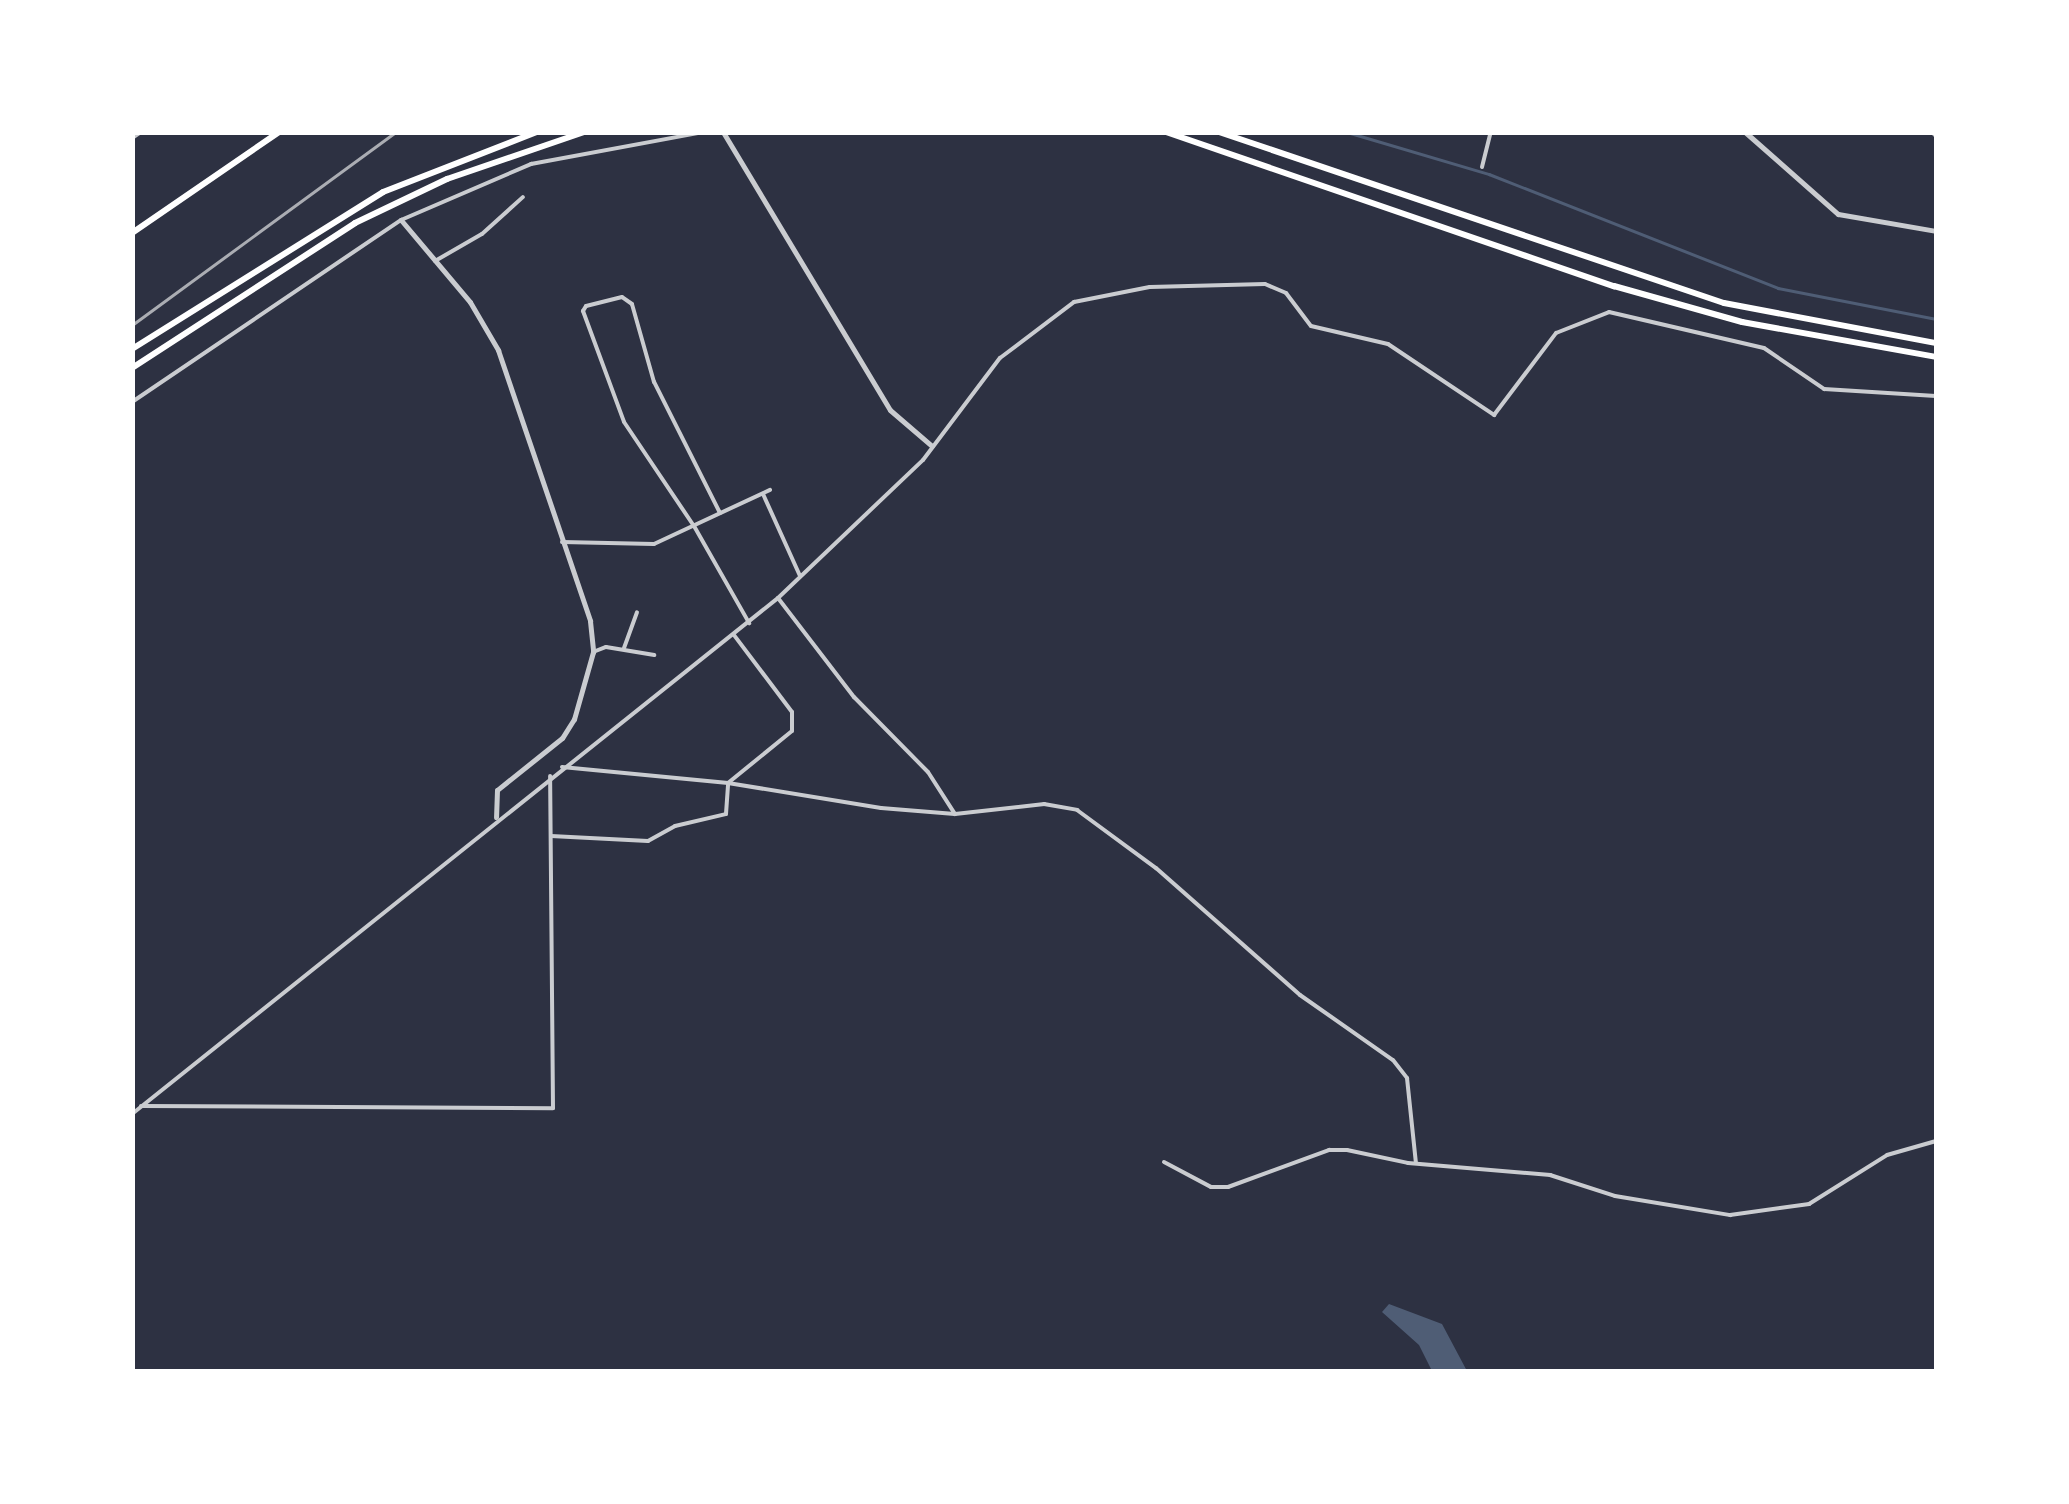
<!DOCTYPE html>
<html>
<head>
<meta charset="utf-8">
<style>
  body { margin:0 }
  #map { position:relative; width:2069px; height:1504px; overflow:hidden; background:#2d3142; font-family:Poppins,sans-serif }
  div>[style] { position:absolute }
  .water>* { inset:0; background:#4f5d75 }
  .stream>* { height:2.5px; margin:-1.25px; padding:0 1.25px; transform-origin:1.25px; border-radius:1.25px; background:#4f5d75 }
  .minor>* { height:4px; margin:-2px; padding:0 2px; transform-origin:2px; border-radius:2px; background:#caccd0 }
  .tertiary>* { height:5px; margin:-2.5px; padding:0 2.5px; transform-origin:2.5px; border-radius:2.5px; background:#caccd0 }
  .primary>* { height:6px; margin:-3px; padding:0 3px; transform-origin:3px; border-radius:3px; background:#fff }
  .rail>* { height:2.5px; margin:-1.25px; padding:0 1.25px; transform-origin:1.25px; border-radius:1.25px; background:#abadb3 }
  span { translate:-50% -50%; white-space:nowrap; text-align:center; line-height:1.15; -webkit-text-stroke:8px #fff; paint-order:stroke }
  .frame { position:absolute; inset:0; border:135px solid #fff; pointer-events:none }
</style>
</head>
<body>
<div id="map">
  <div class="water">
    <div style="clip-path:polygon(1389px 1304px,1442px 1324px,1467px 1371px,1432px 1371px,1419px 1345px,1382px 1312px)"></div>
  </div>
  <div class="stream">
    <div style="left:1347px;top:132px;width:148px;rotate:16.5deg"></div>
    <div style="left:1489px;top:174px;width:311px;rotate:21.5deg"></div>
    <div style="left:1778px;top:288px;width:161px;rotate:11.1deg"></div>
  </div>
  <div class="minor">
    <div style="left:1932px;top:132px;width:6px;rotate:45deg"></div>
    <div style="left:132px;top:138px;width:11px;rotate:-34deg"></div>
    <div style="left:1482px;top:167px;width:36px;rotate:-76deg"></div>
    <div style="left:435px;top:261px;width:54px;rotate:-29.9deg"></div>
    <div style="left:482px;top:234px;width:55px;rotate:-42.1deg"></div>
    <div style="left:132px;top:402px;width:325px;rotate:-34.1deg"></div>
    <div style="left:401px;top:220px;width:142px;rotate:-23.3deg"></div>
    <div style="left:531px;top:164px;width:175px;rotate:-10.5deg"></div>
    <div style="left:763px;top:494px;width:90px;rotate:65.7deg"></div>
    <div style="left:720px;top:513px;width:147px;rotate:-116.7deg"></div>
    <div style="left:654px;top:382px;width:81px;rotate:-105.8deg"></div>
    <div style="left:632px;top:304px;width:12px;rotate:-145deg"></div>
    <div style="left:622px;top:297px;width:37px;rotate:166deg"></div>
    <div style="left:586px;top:306px;width:6px;rotate:121deg"></div>
    <div style="left:583px;top:311px;width:118px;rotate:69.7deg"></div>
    <div style="left:624px;top:422px;width:125px;rotate:56.1deg"></div>
    <div style="left:694px;top:526px;width:112px;rotate:60.4deg"></div>
    <div style="left:562px;top:542px;width:92px;rotate:1.2deg"></div>
    <div style="left:654px;top:544px;width:128px;rotate:-25deg"></div>
    <div style="left:778px;top:598px;width:125px;rotate:52.5deg"></div>
    <div style="left:854px;top:697px;width:105px;rotate:45.4deg"></div>
    <div style="left:928px;top:772px;width:50px;rotate:57.3deg"></div>
    <div style="left:624px;top:648px;width:38px;rotate:-70deg"></div>
    <div style="left:593px;top:652px;width:14px;rotate:-21deg"></div>
    <div style="left:606px;top:647px;width:49px;rotate:9.5deg"></div>
    <div style="left:562px;top:767px;width:167px;rotate:5.5deg"></div>
    <div style="left:728px;top:783px;width:155px;rotate:9.3deg"></div>
    <div style="left:881px;top:808px;width:74px;rotate:4.6deg"></div>
    <div style="left:955px;top:814px;width:90px;rotate:-6.4deg"></div>
    <div style="left:1044px;top:804px;width:34px;rotate:10deg"></div>
    <div style="left:1077px;top:810px;width:98px;rotate:36.3deg"></div>
    <div style="left:1156px;top:868px;width:192px;rotate:41.4deg"></div>
    <div style="left:1300px;top:995px;width:113px;rotate:35deg"></div>
    <div style="left:1393px;top:1060px;width:23px;rotate:52deg"></div>
    <div style="left:1407px;top:1078px;width:85px;rotate:84deg"></div>
    <div style="left:551px;top:836px;width:97px;rotate:3deg"></div>
    <div style="left:648px;top:841px;width:31px;rotate:-29deg"></div>
    <div style="left:675px;top:826px;width:52px;rotate:-13.2deg"></div>
    <div style="left:726px;top:814px;width:31px;rotate:-86deg"></div>
    <div style="left:728px;top:783px;width:82px;rotate:-39.1deg"></div>
    <div style="left:792px;top:731px;width:19px;rotate:-90deg"></div>
    <div style="left:792px;top:712px;width:96px;rotate:-127deg"></div>
    <div style="left:141px;top:1106px;width:412px;rotate:0.3deg"></div>
    <div style="left:553px;top:1108px;width:332px;rotate:-90.5deg"></div>
    <div style="left:132px;top:1114px;width:827px;rotate:-38.62deg"></div>
    <div style="left:778px;top:598px;width:200px;rotate:-43.6deg"></div>
    <div style="left:923px;top:460px;width:128px;rotate:-53deg"></div>
    <div style="left:1000px;top:358px;width:93px;rotate:-37.1deg"></div>
    <div style="left:1074px;top:302px;width:77px;rotate:-11.2deg"></div>
    <div style="left:1150px;top:287px;width:115px;rotate:-1.5deg"></div>
    <div style="left:1265px;top:284px;width:23px;rotate:23deg"></div>
    <div style="left:1286px;top:293px;width:41px;rotate:52.9deg"></div>
    <div style="left:1311px;top:326px;width:79px;rotate:13.2deg"></div>
    <div style="left:1388px;top:344px;width:128px;rotate:33.8deg"></div>
    <div style="left:1494px;top:415px;width:103px;rotate:-52.9deg"></div>
    <div style="left:1556px;top:333px;width:57px;rotate:-21.6deg"></div>
    <div style="left:1609px;top:312px;width:159px;rotate:13.1deg"></div>
    <div style="left:1764px;top:348px;width:73px;rotate:34.3deg"></div>
    <div style="left:1824px;top:389px;width:112px;rotate:3.6deg"></div>
    <div style="left:1164px;top:1162px;width:53px;rotate:28deg"></div>
    <div style="left:1211px;top:1187px;width:17px"></div>
    <div style="left:1228px;top:1187px;width:108px;rotate:-20.1deg"></div>
    <div style="left:1329px;top:1150px;width:18px"></div>
    <div style="left:1347px;top:1150px;width:62px;rotate:12deg"></div>
    <div style="left:1408px;top:1163px;width:143px;rotate:4.8deg"></div>
    <div style="left:1550px;top:1175px;width:68px;rotate:17.9deg"></div>
    <div style="left:1615px;top:1196px;width:117px;rotate:9.4deg"></div>
    <div style="left:1730px;top:1215px;width:80px;rotate:-7.9deg"></div>
    <div style="left:1809px;top:1204px;width:92px;rotate:-32.1deg"></div>
    <div style="left:1887px;top:1155px;width:51px;rotate:-15.9deg"></div>
  </div>
  <div class="tertiary">
    <div style="left:723px;top:132px;width:324px;rotate:59deg"></div>
    <div style="left:890px;top:410px;width:55px;rotate:40.6deg"></div>
    <div style="left:1745px;top:132px;width:124px;rotate:41.4deg"></div>
    <div style="left:1838px;top:214px;width:99px;rotate:9.8deg"></div>
    <div style="left:401px;top:220px;width:107px;rotate:49.9deg"></div>
    <div style="left:470px;top:302px;width:56px;rotate:59.7deg"></div>
    <div style="left:498px;top:350px;width:286px;rotate:71.2deg"></div>
    <div style="left:590px;top:621px;width:31px;rotate:84deg"></div>
    <div style="left:593px;top:652px;width:70px;rotate:105.8deg"></div>
    <div style="left:574px;top:719px;width:22px;rotate:122deg"></div>
    <div style="left:562px;top:738px;width:83px;rotate:141.3deg"></div>
    <div style="left:497px;top:790px;width:27px;rotate:92deg"></div>
  </div>
  <div class="primary">
    <div style="left:1166px;top:132px;width:474px;rotate:19deg"></div>
    <div style="left:1614px;top:286px;width:133px;rotate:15.7deg"></div>
    <div style="left:1742px;top:322px;width:197px;rotate:10.2deg"></div>
    <div style="left:1219px;top:132px;width:533px;rotate:18.71deg"></div>
    <div style="left:1724px;top:303px;width:216px;rotate:10.7deg"></div>
    <div style="left:132px;top:233px;width:178px;rotate:-34.5deg"></div>
    <div style="left:132px;top:349px;width:296px;rotate:-32deg"></div>
    <div style="left:383px;top:192px;width:165px;rotate:-21.3deg"></div>
    <div style="left:132px;top:368px;width:266px;rotate:-33deg"></div>
    <div style="left:355px;top:223px;width:102px;rotate:-25.6deg"></div>
    <div style="left:447px;top:179px;width:145px;rotate:-18.9deg"></div>
  </div>
  <div class="rail">
    <div style="left:132px;top:325px;width:327px;rotate:-36.2deg"></div>
  </div>
  <div class="frame"></div>
</div>
</body>
</html>
